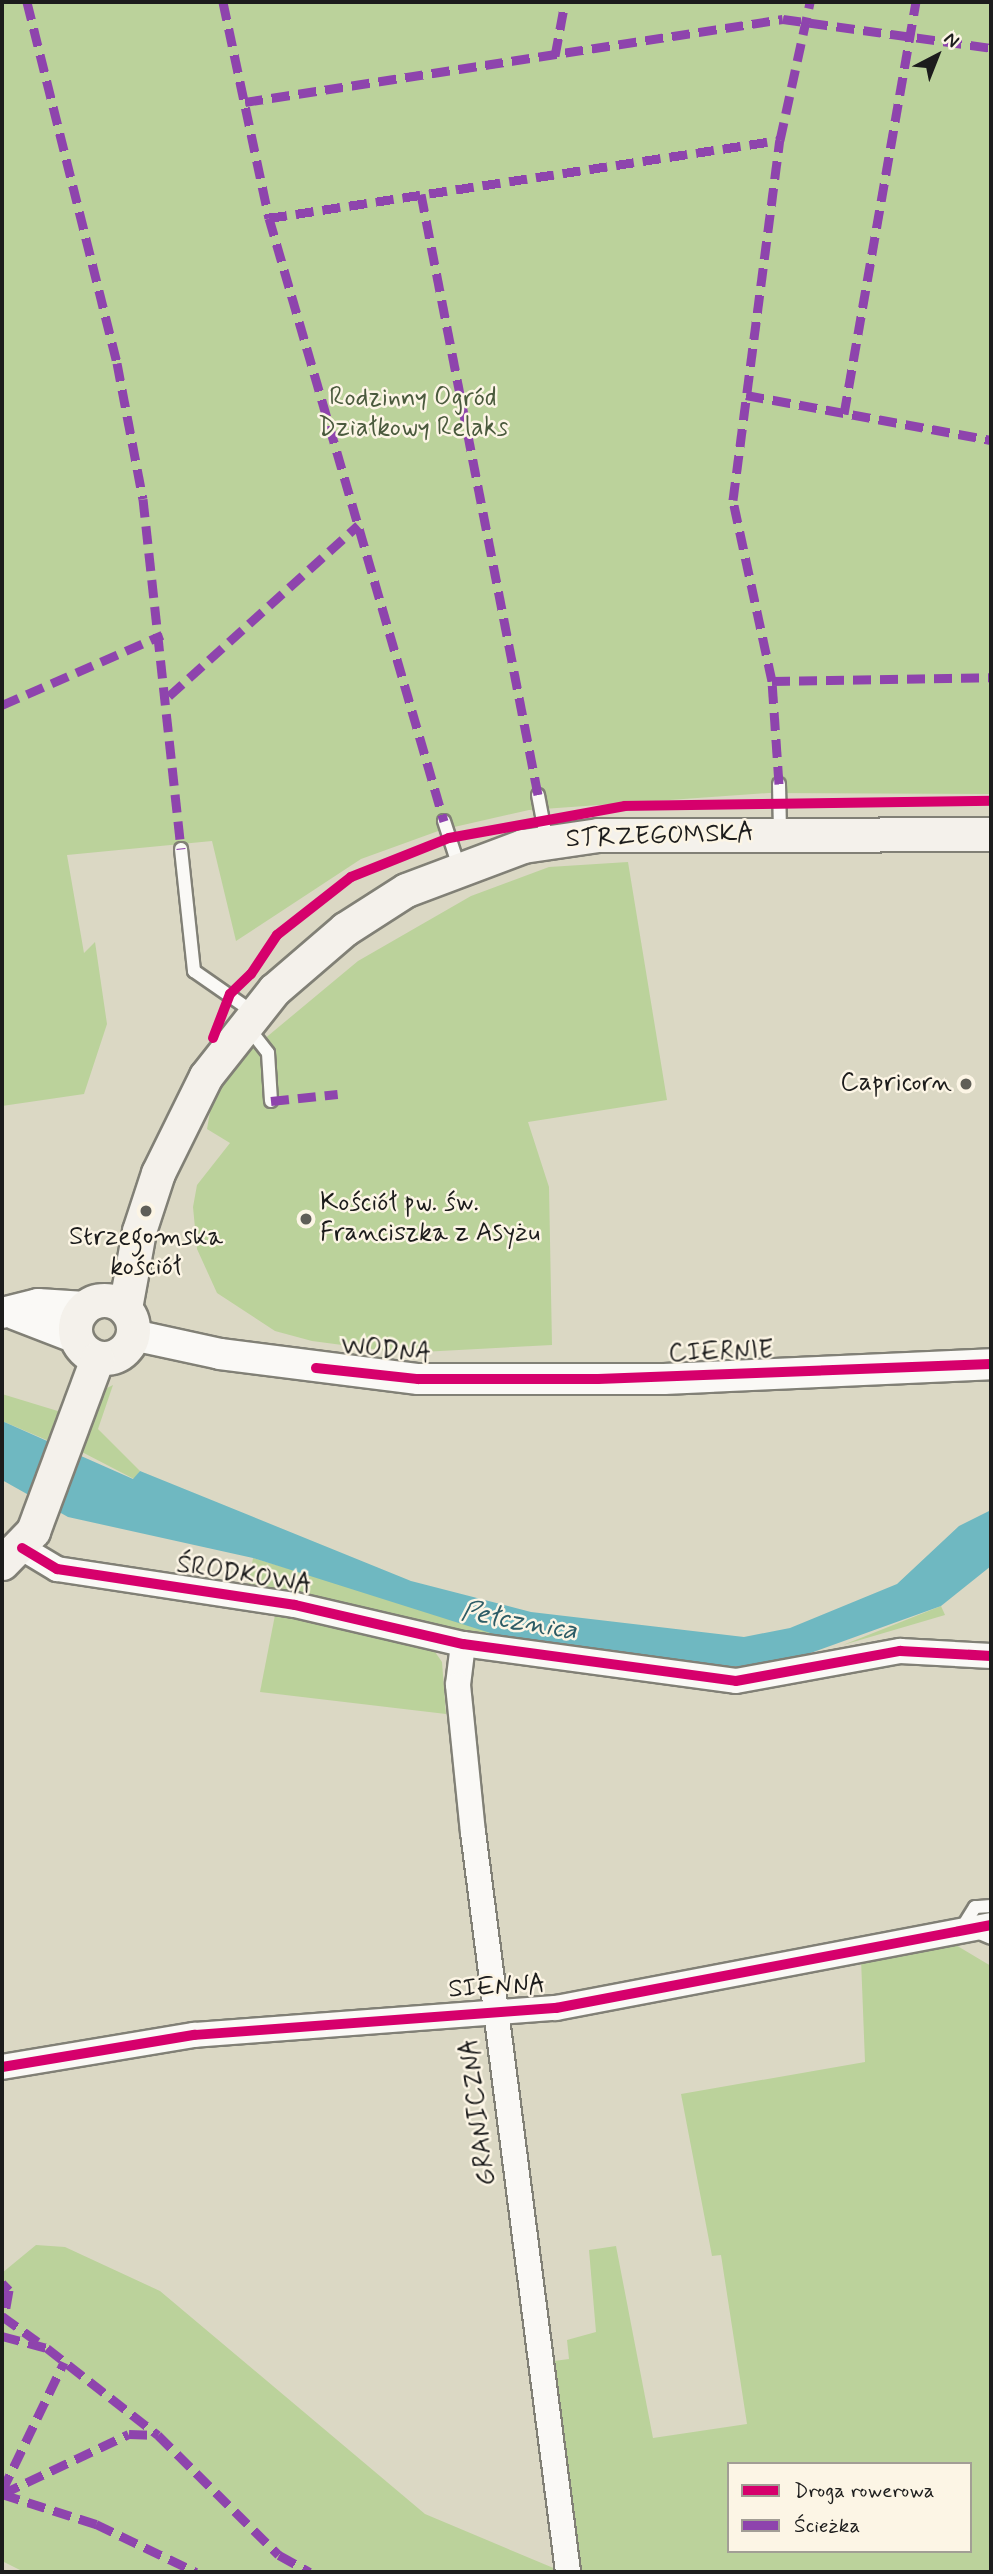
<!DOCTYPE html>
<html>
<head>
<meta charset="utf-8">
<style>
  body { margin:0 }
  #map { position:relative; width:993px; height:2574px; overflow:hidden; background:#dbd8c4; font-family:Mynerve,sans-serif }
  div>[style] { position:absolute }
  .green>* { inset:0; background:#bbd29b }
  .water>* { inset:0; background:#6fb8c1 }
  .roads { filter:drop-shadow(2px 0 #818076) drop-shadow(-2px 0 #818076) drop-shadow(0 2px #818076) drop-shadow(0 -2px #818076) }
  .service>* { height:12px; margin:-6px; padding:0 6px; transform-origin:6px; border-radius:6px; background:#faf9f6 }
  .minor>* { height:24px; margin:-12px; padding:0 12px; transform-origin:12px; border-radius:12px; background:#faf9f6 }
  .tertiary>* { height:30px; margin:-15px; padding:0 15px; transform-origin:15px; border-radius:15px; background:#faf9f6 }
  .secondary>* { height:33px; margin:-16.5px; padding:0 16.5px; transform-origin:16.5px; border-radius:16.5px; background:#f4f1eb }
  .secondary>.ring { margin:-16.5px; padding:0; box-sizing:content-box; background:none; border:33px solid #f4f1eb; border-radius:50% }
  .quiet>* { height:9px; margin-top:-4.5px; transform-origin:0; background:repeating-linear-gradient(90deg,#8e44ad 0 18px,transparent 0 27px) }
  .cycleway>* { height:10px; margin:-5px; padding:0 5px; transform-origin:5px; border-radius:5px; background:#d6006c }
  .dots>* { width:19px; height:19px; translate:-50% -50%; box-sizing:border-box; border:4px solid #fcf5e5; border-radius:50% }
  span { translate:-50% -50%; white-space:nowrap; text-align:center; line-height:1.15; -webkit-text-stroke:5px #fcf5e5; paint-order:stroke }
  .park-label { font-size:26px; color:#4a5a3d }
  .street-label { font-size:26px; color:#1c1c1c }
  .poi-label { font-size:26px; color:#1c1c1c }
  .right { translate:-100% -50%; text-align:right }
  .left { translate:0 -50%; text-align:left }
  .water-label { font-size:28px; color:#2d5c66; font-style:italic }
  .frame { position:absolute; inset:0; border:4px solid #1c1c1c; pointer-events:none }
  .legend { position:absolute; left:727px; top:2462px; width:245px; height:91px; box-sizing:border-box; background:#fcf5e5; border:2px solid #a29e95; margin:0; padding:9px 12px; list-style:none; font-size:21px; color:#1c1c1c }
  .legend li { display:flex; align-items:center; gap:14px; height:35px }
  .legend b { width:35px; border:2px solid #a29e95 }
  .north { position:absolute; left:902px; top:21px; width:70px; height:70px; -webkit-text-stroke:5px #fcf5e5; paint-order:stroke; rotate:42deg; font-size:19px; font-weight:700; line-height:28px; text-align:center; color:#1c1c1c }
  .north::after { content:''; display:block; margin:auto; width:24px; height:32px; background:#1c1c1c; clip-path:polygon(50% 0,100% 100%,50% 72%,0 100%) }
</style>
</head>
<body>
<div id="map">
  <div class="green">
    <div style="clip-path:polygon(2px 2px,991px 2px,991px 794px,769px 793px,529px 810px,441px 830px,361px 859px,236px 941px,212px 841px,67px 855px,84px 953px,95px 942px,107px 1024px,84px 1094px,2px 1106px)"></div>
    <div style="clip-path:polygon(628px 862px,667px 1100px,528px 1122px,549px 1187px,552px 1345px,403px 1353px,312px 1341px,275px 1331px,217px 1293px,197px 1249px,193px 1207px,197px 1185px,230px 1143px,207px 1129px,211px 1106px,239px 1060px,358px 961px,471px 896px,549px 867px)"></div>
    <div style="clip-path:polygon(113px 1385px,98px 1429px,140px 1471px,134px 1479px,80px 1451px,103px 1390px)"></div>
    <div style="clip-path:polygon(2px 1394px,61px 1412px,49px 1441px,2px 1421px)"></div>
    <div style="clip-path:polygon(253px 1558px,347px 1586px,664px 1663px,497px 1642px,248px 1587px)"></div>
    <div style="clip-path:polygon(941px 1606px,945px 1615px,843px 1645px)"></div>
    <div style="clip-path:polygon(275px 1615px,433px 1649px,442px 1662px,446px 1714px,260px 1692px)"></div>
    <div style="clip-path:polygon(evenodd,949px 1941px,991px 1966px,991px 2572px,574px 2572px,554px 2361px,569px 2359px,567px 2340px,596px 2332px,589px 2250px,616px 2246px,653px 2438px,747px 2424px,721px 2255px,712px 2256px,681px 2094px,865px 2062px,861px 1959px,949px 1941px,729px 2464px,970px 2464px,970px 2551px,729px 2551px,729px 2464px)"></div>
    <div style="clip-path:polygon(36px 2245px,65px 2247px,160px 2291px,425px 2514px,563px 2572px,24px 2572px,2px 2561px,2px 2273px)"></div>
  </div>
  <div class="water">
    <div style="clip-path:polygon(2px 1421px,133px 1479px,140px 1471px,411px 1581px,531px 1612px,744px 1637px,790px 1628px,897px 1584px,959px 1526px,991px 1510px,991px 1566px,941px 1606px,769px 1668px,664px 1663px,503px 1637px,253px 1558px,68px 1517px,2px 1480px)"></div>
  </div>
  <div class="roads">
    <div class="service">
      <div style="left:779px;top:784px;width:49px;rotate:88.8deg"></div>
      <div style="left:538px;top:795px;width:48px;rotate:79.2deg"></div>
      <div style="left:444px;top:821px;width:48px;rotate:71.9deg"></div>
      <div style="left:181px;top:849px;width:123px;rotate:83.9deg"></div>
      <div style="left:194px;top:971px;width:72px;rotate:34.8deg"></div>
      <div style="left:247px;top:1026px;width:34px;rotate:52deg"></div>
      <div style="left:268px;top:1053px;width:48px;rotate:86.4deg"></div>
      <div style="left:991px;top:1906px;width:16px;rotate:176deg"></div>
      <div style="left:975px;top:1907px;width:22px;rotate:122deg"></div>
      <div style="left:963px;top:1926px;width:30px;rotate:23deg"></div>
    </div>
    <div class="minor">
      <div style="left:22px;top:1548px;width:41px;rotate:31deg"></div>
      <div style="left:57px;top:1569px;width:241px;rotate:8.6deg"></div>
      <div style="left:295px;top:1605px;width:172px;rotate:13.1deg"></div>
      <div style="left:463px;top:1644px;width:275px;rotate:7.7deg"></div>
      <div style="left:736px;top:1681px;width:167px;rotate:-10.4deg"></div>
      <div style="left:900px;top:1651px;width:91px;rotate:3.1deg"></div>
      <div style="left:463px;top:1644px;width:41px;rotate:97deg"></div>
      <div style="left:458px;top:1685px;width:148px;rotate:84.2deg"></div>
      <div style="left:473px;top:1832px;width:746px;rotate:82.68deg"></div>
      <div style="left:2px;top:2067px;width:195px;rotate:-9.5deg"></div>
      <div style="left:194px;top:2035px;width:363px;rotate:-4.3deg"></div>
      <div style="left:556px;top:2008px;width:443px;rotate:-10.8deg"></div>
    </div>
    <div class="tertiary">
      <div style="left:2px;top:1313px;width:37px;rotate:-14deg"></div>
      <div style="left:38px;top:1304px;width:47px;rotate:3.7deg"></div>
      <div style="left:14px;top:1314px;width:66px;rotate:21.2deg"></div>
      <div style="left:133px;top:1335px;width:89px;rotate:12.3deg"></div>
      <div style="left:220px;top:1354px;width:200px;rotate:7.2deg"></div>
      <div style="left:418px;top:1379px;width:246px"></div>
      <div style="left:664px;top:1379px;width:327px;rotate:-2.6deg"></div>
    </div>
    <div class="secondary">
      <div class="ring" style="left:75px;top:1300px;width:25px;height:25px"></div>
      <div style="left:125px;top:1308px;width:78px;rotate:-79.7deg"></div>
      <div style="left:139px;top:1231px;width:61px;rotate:-71.9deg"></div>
      <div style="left:158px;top:1173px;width:108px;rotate:-63.7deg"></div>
      <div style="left:206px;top:1076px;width:110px;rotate:-51.7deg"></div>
      <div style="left:274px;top:990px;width:94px;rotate:-40.7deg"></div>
      <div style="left:345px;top:929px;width:72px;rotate:-32.6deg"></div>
      <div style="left:406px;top:890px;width:125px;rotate:-20.6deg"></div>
      <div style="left:523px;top:846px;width:76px;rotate:-8.3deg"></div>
      <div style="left:598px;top:835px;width:393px;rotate:-0.1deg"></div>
      <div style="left:2px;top:1563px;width:45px;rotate:-45.9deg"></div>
      <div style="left:33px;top:1531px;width:184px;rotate:-69.6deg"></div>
    </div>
  </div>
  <div class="quiet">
    <div style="left:27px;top:2px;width:372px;rotate:76deg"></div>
    <div style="left:117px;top:363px;width:138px;rotate:79.2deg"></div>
    <div style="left:143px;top:499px;width:352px;rotate:83.8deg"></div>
    <div style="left:223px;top:2px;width:221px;rotate:78deg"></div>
    <div style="left:269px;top:218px;width:628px;rotate:73.82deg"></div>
    <div style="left:555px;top:56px;width:55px;rotate:-79.5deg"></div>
    <div style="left:245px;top:102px;width:544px;rotate:-8.77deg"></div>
    <div style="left:783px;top:19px;width:210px;rotate:7.9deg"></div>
    <div style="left:421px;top:194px;width:612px;rotate:78.98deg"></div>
    <div style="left:269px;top:218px;width:517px;rotate:-8.68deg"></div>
    <div style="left:746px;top:395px;width:249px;rotate:10.4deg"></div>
    <div style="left:844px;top:414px;width:418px;rotate:-80.1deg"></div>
    <div style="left:772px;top:681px;width:219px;rotate:-1deg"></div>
    <div style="left:169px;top:696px;width:255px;rotate:-42.1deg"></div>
    <div style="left:2px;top:705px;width:175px;rotate:-23.6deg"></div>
    <div style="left:779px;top:784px;width:103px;rotate:-93.9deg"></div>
    <div style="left:772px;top:681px;width:185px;rotate:-102.2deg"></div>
    <div style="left:733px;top:500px;width:363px;rotate:-82.6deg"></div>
    <div style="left:780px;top:140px;width:141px;rotate:-77.7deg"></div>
    <div style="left:271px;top:1101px;width:67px;rotate:-6deg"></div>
    <div style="left:2px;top:2283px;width:10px;rotate:45deg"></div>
    <div style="left:9px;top:2290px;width:27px;rotate:100deg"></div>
    <div style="left:2px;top:2316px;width:44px;rotate:35.8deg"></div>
    <div style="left:2px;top:2336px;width:47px;rotate:14.9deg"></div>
    <div style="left:47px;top:2348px;width:141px;rotate:38.1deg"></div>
    <div style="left:2px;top:2491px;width:143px;rotate:-64.3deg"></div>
    <div style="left:2px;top:2494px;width:140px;rotate:-25.3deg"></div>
    <div style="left:129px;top:2434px;width:29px;rotate:2deg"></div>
    <div style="left:158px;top:2435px;width:170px;rotate:44.8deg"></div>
    <div style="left:279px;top:2555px;width:35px;rotate:29deg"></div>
    <div style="left:2px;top:2494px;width:99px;rotate:17.7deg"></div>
    <div style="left:96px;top:2524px;width:111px;rotate:25.6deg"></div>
  </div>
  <div class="cycleway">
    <div style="left:213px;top:1038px;width:47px;rotate:-68.9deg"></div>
    <div style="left:230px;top:994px;width:29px;rotate:-44deg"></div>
    <div style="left:251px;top:974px;width:47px;rotate:-56.3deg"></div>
    <div style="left:277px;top:935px;width:94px;rotate:-38.1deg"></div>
    <div style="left:351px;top:877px;width:105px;rotate:-21.7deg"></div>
    <div style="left:449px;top:838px;width:179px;rotate:-10.3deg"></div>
    <div style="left:625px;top:806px;width:366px;rotate:-0.8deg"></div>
    <div style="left:316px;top:1368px;width:103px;rotate:6.2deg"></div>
    <div style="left:418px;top:1379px;width:180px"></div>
    <div style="left:598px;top:1379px;width:393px;rotate:-2.2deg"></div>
    <div style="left:22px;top:1548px;width:41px;rotate:31deg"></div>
    <div style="left:57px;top:1569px;width:241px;rotate:8.6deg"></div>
    <div style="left:295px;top:1605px;width:172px;rotate:13.1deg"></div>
    <div style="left:463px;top:1644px;width:275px;rotate:7.7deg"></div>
    <div style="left:736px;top:1681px;width:167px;rotate:-10.4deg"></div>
    <div style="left:900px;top:1651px;width:91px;rotate:3.1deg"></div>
    <div style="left:2px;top:2067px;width:195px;rotate:-9.5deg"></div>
    <div style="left:194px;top:2035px;width:363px;rotate:-4.3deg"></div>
    <div style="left:556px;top:2008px;width:443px;rotate:-10.8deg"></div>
  </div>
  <div class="dots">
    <div style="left:966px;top:1084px;background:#5f5e57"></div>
    <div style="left:146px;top:1211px;background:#5f5e57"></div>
    <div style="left:306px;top:1219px;background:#5f5e57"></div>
  </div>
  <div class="park-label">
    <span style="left:413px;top:414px">Rodzinny Ogród<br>Działkowy Relaks</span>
  </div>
  <div class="street-label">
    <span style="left:660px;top:837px;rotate:-2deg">STRZEGOMSKA</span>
    <span style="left:386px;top:1351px;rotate:5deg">WODNA</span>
    <span style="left:721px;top:1353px;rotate:-2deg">CIERNIE</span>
    <span style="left:244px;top:1576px;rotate:9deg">ŚRODKOWA</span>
    <span style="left:497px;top:1988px;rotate:-3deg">SIENNA</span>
    <span style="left:479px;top:2112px;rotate:-97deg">GRANICZNA</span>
  </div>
  <div class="poi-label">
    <span class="right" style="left:952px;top:1084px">Capricorn</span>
    <span class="left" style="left:320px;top:1219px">Kościół pw. św.<br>Franciszka z Asyżu</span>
    <span style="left:146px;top:1253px">Strzegomska<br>kościół</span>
  </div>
  <div class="water-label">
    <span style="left:519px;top:1622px;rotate:10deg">Pełcznica</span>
  </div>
  <div class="frame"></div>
  <ul class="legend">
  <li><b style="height:9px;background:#d6006c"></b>Droga rowerowa</li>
  <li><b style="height:9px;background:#8e44ad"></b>Ścieżka</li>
  </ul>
  <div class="north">N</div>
</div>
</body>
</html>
